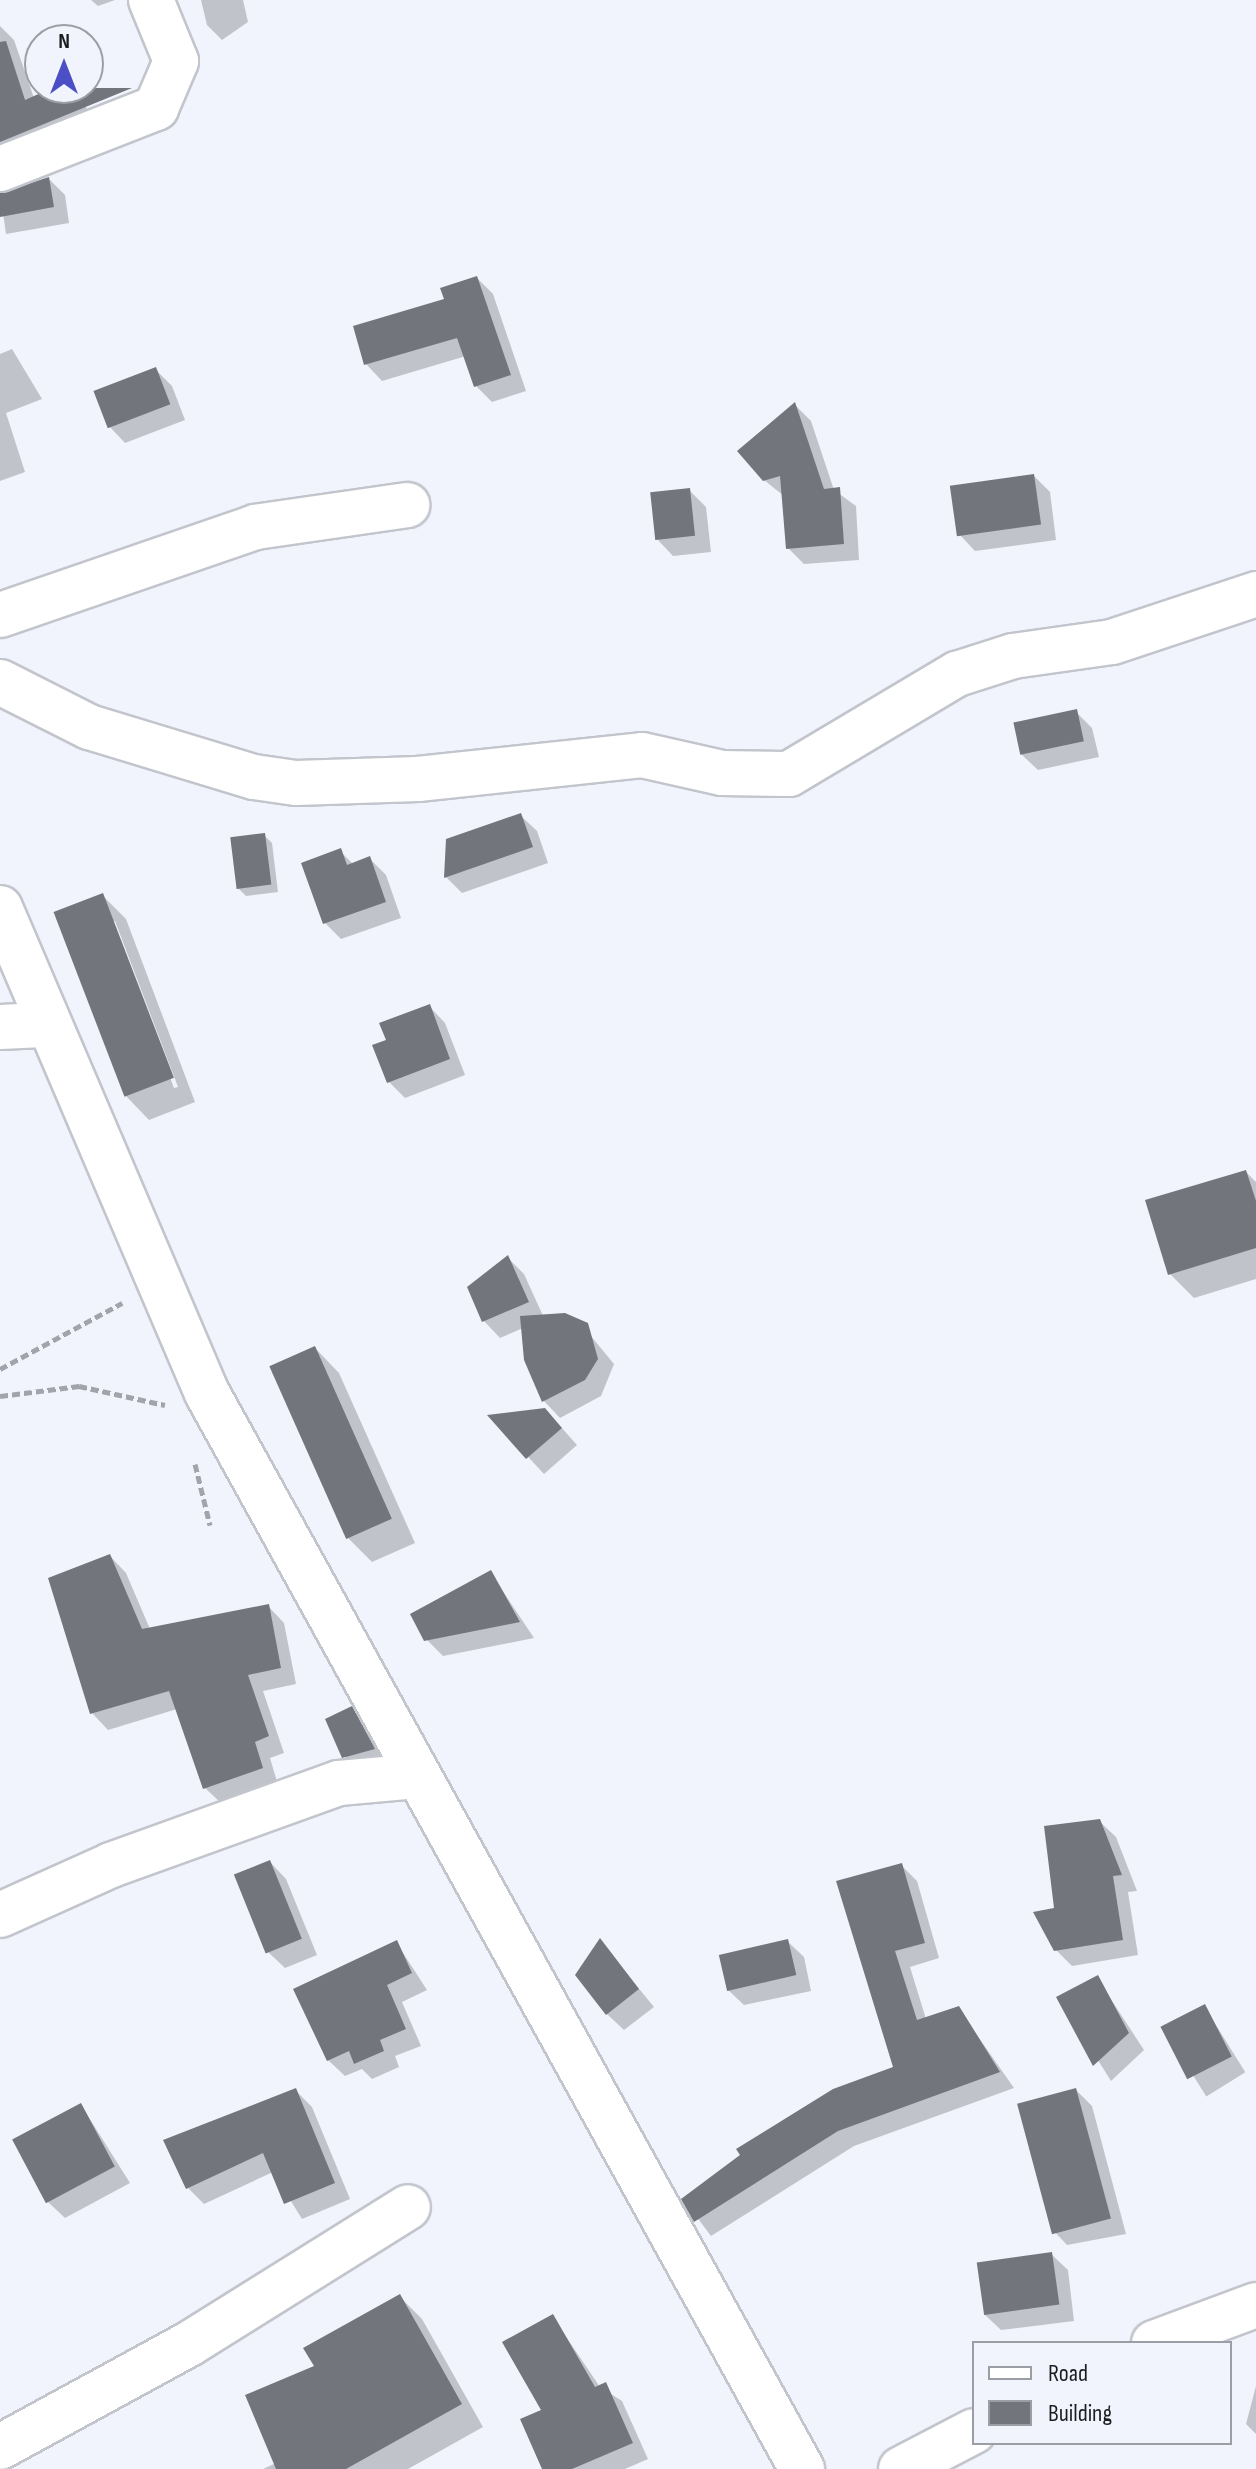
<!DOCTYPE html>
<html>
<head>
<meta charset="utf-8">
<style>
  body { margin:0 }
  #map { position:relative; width:1256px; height:2469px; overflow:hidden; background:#f2f4fd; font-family:"Sofia Sans Condensed",sans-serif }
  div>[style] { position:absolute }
  .shadow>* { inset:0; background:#0003; transform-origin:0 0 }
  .building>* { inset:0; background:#73757c; transform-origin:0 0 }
  .path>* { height:5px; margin-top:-2.5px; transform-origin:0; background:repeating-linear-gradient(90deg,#a3a4ab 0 8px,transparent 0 12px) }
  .roads { filter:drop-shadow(2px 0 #c3c5cd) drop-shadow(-2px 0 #c3c5cd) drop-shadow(0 2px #c3c5cd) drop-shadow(0 -2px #c3c5cd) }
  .minor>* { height:44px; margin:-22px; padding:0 22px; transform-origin:22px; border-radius:22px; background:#fff }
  span { translate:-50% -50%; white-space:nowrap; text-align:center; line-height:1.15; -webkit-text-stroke:7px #f2f4fd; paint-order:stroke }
  .legend { position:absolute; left:972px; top:2341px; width:260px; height:104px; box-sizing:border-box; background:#f2f4fd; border:2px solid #9c9ea5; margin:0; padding:10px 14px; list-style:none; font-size:24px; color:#1c1d20 }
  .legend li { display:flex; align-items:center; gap:16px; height:40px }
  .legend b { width:40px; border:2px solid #9c9ea5 }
  .north { position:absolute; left:24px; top:24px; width:80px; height:80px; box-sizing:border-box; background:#f2f4fd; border:2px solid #9c9ea5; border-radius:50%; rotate:0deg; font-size:22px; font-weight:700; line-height:32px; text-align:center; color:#1c1d20 }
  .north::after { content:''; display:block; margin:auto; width:28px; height:36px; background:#4b4ec4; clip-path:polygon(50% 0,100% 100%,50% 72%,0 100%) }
</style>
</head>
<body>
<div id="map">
  <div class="shadow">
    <div style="clip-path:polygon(91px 0,115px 0,98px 6px)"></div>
    <div style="clip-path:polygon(201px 0,243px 0,248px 22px,222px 40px,207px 25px)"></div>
    <div style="clip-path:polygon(0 26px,14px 40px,34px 98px,75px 88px,96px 125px,0 167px)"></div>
    <div style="clip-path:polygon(49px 179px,65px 195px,69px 223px,6px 234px,0 192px)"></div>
    <div style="clip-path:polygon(477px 278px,493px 294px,526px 391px,492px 402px,476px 386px,466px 356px,382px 381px,366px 364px)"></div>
    <div style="clip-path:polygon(12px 349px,42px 399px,6px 413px,25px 472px,0 481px,0 354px)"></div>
    <div style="clip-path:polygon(156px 370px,172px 386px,185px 420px,125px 443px,109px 426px,96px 393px)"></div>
    <div style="clip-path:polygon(795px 405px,811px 421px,834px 490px,856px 506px,859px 560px,804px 564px,788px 548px,784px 496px,764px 480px)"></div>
    <div style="clip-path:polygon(1034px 476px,1050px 492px,1056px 540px,975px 551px,959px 534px)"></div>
    <div style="clip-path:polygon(689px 490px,706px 507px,711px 552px,673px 556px,657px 539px)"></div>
    <div style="clip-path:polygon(1076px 712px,1092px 728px,1099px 757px,1038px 770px,1021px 754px)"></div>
    <div style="clip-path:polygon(520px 815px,537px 831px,548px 863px,462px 893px,446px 877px)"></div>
    <div style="clip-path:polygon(265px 836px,272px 843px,278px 892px,246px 896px,238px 888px)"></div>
    <div style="clip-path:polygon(340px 851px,354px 865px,370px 859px,386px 875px,401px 918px,341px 939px,325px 923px)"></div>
    <div style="clip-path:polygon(evenodd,102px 895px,126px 919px,195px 1102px,149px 1120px,125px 1095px,55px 912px,102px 895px,111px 921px,115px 921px,178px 1087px,174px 1088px,111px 921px)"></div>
    <div style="clip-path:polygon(429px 1006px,445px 1023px,465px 1075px,405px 1098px,389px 1082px,388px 1042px)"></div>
    <div style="clip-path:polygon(1246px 1172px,1256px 1182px,1256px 1279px,1194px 1298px,1170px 1274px)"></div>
    <div style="clip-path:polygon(508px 1258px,524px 1274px,544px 1318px,576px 1318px,614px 1364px,601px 1396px,560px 1418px,544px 1401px,523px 1328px,500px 1338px,484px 1321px)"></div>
    <div style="clip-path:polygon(315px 1348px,339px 1373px,415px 1543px,372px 1562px,348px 1538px)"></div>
    <div style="clip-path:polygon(491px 1417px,561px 1427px,577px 1445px,544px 1474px)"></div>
    <div style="clip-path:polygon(110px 1556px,126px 1573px,150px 1629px,268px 1606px,284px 1623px,296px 1684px,263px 1691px,284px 1753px,270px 1758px,278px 1785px,222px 1804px,205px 1788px,177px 1709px,108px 1730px,92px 1713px)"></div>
    <div style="clip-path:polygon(490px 1572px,534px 1638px,443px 1656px,426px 1639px)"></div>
    <div style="clip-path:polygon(351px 1709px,359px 1717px,381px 1757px,352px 1764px,344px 1756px)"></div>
    <div style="clip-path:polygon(1099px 1821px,1116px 1837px,1137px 1891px,1128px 1892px,1138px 1955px,1072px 1966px,1056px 1950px,1057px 1910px)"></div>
    <div style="clip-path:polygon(270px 1862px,286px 1879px,317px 1955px,285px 1968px,268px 1952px)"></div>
    <div style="clip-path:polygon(901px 1865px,917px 1881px,939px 1958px,910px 1967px,926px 2019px,958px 2008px,1014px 2088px,854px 2146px,711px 2236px,684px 2200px,896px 2068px,838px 1882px)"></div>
    <div style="clip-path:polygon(600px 1941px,654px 2007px,624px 2030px,607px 2014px)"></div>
    <div style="clip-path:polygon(787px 1941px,804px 1957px,811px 1991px,744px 2005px,727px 1989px)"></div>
    <div style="clip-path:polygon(396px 1942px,427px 1990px,402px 2002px,421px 2046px,395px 2056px,399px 2067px,372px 2079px,362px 2069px,345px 2076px,328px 2060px)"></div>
    <div style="clip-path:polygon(1097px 1978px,1144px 2050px,1111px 2081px,1059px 1998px)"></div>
    <div style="left:1204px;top:2006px;width:78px;height:46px;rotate:58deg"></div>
    <div style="clip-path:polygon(295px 2090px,312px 2107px,350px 2199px,302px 2219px,273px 2172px,204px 2204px,188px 2188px)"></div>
    <div style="clip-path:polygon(1076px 2090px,1092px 2106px,1126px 2234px,1067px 2245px,1051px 2228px)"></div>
    <div style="clip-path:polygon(81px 2105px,130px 2183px,65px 2218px,48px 2202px)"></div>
    <div style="clip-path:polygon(1051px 2254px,1068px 2270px,1074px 2321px,1001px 2330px,984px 2314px)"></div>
    <div style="clip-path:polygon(400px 2297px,422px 2319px,483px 2427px,408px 2469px,263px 2469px,276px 2463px,316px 2367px)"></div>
    <div style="clip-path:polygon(552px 2316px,600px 2387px,622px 2401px,648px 2459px,625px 2469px,544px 2469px)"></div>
    <div style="clip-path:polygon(1256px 2386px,1256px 2434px,1246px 2424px)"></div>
  </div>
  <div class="building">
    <div style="clip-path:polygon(6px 41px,25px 100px,52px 88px,132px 88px,0 142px,0 42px)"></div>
    <div style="clip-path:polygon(49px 177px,54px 207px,0 217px,0 193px)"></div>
    <div style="clip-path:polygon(477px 276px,511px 375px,474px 387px,457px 338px,364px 365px,353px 326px,444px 299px,440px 288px)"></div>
    <div style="left:156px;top:367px;width:40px;height:67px;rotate:69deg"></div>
    <div style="clip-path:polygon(795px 402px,824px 489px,840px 487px,844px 544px,786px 549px,780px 476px,763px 481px,737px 451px)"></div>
    <div style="left:1034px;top:474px;width:51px;height:85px;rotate:82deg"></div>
    <div style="left:690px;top:488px;width:48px;height:40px;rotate:84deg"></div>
    <div style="left:1077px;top:709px;width:33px;height:65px;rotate:78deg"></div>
    <div style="clip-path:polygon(521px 813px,533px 847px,444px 878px,446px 839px)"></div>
    <div style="left:265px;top:833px;width:52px;height:35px;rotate:83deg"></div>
    <div style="clip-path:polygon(341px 848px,347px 865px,370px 856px,386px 902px,323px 924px,301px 863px)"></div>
    <div style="left:103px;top:893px;width:198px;height:53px;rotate:69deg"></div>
    <div style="clip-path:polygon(430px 1004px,450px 1059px,387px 1083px,372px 1045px,386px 1040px,379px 1023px)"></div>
    <div style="clip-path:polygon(1246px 1170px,1256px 1201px,1256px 1248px,1168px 1275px,1145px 1200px)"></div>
    <div style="clip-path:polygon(508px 1255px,529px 1302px,482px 1322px,467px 1287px)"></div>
    <div style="clip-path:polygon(565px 1313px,588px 1323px,598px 1359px,585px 1380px,542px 1402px,524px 1360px,520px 1316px)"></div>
    <div style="left:315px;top:1346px;width:189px;height:50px;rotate:66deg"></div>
    <div style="clip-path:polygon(545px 1408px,562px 1428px,526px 1459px,487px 1415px)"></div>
    <div style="clip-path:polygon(110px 1554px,142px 1629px,269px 1604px,281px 1668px,248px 1675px,269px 1736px,255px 1742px,263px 1768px,203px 1789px,169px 1691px,90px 1714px,48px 1578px)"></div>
    <div style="clip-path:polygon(491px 1570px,520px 1622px,424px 1641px,410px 1614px)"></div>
    <div style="clip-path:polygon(352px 1706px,375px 1749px,342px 1758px,325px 1719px)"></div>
    <div style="clip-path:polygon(1100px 1819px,1122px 1875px,1113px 1876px,1123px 1940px,1054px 1951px,1033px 1912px,1054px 1908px,1044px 1826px)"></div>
    <div style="left:270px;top:1860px;width:85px;height:39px;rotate:68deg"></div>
    <div style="clip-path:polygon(902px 1863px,925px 1943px,895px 1951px,917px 2020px,959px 2006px,1000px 2072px,838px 2131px,694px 2222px,681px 2199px,740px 2155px,736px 2149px,833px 2089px,893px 2067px,836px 1881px)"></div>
    <div style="clip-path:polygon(600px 1938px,639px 1989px,606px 2015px,575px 1975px)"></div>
    <div style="left:788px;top:1939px;width:37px;height:71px;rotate:77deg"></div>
    <div style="clip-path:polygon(397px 1940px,412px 1973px,387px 1985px,406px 2029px,380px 2040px,384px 2051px,354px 2064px,349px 2051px,327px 2061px,293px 1989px)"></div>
    <div style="clip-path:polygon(1098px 1975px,1129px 2033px,1093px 2066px,1056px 1997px)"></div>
    <div style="left:1205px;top:2004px;width:59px;height:50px;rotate:63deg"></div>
    <div style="clip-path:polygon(296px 2088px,335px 2183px,284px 2204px,263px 2153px,186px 2189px,163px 2140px)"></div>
    <div style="left:1076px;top:2088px;width:135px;height:61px;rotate:75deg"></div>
    <div style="left:81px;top:2103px;width:72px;height:78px;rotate:62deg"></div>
    <div style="left:1052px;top:2252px;width:53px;height:76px;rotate:82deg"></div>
    <div style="clip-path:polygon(400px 2294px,462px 2404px,346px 2469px,276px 2469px,245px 2395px,314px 2366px,303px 2348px)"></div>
    <div style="clip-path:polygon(553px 2314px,595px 2387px,606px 2382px,633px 2443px,572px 2469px,542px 2469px,520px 2419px,541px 2410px,502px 2342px)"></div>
  </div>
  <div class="path">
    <div style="left:0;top:1369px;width:139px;rotate:-28.4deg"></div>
    <div style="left:0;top:1396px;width:80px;rotate:-7.2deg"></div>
    <div style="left:79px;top:1386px;width:88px;rotate:12.5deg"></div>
    <div style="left:195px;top:1464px;width:63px;rotate:76.2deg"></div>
  </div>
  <div class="roads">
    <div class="minor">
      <div style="left:0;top:169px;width:168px;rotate:-21.4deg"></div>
      <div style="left:156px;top:108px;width:51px;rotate:-66.9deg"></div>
      <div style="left:176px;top:61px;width:66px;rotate:-112.3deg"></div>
      <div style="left:0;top:615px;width:270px;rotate:-19deg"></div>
      <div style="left:255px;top:527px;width:154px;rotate:-8.2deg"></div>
      <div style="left:0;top:682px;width:100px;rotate:26.8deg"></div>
      <div style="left:89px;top:727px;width:172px;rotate:16.9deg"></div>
      <div style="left:254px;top:777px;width:42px;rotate:8.1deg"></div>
      <div style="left:296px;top:783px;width:122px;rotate:-1.9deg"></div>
      <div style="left:418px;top:779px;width:225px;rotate:-6.1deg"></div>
      <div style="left:642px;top:755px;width:82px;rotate:12.7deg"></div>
      <div style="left:722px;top:773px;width:67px;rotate:0.9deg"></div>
      <div style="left:789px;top:774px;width:196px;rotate:-30.8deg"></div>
      <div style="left:957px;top:674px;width:59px;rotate:-17.8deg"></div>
      <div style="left:1013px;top:656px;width:100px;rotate:-8deg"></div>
      <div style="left:1112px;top:642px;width:152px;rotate:-18.4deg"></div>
      <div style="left:0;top:908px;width:527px;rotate:66.89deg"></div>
      <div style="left:207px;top:1393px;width:1230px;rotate:61.06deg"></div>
      <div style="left:0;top:1027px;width:44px;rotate:-2.6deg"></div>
      <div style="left:0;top:1915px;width:122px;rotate:-24.2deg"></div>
      <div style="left:111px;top:1865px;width:242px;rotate:-19.8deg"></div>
      <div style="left:339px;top:1783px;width:78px;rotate:-5.1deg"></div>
      <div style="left:1154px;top:2343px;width:109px;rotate:-20.4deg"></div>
      <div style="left:0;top:2447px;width:215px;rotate:-28.6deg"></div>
      <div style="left:189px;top:2344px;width:258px;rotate:-32deg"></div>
      <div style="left:901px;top:2469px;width:82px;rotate:-27.5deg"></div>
    </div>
  </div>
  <ul class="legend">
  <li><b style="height:10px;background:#fff"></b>Road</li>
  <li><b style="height:22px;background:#73757c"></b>Building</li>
  </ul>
  <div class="north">N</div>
</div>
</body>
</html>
